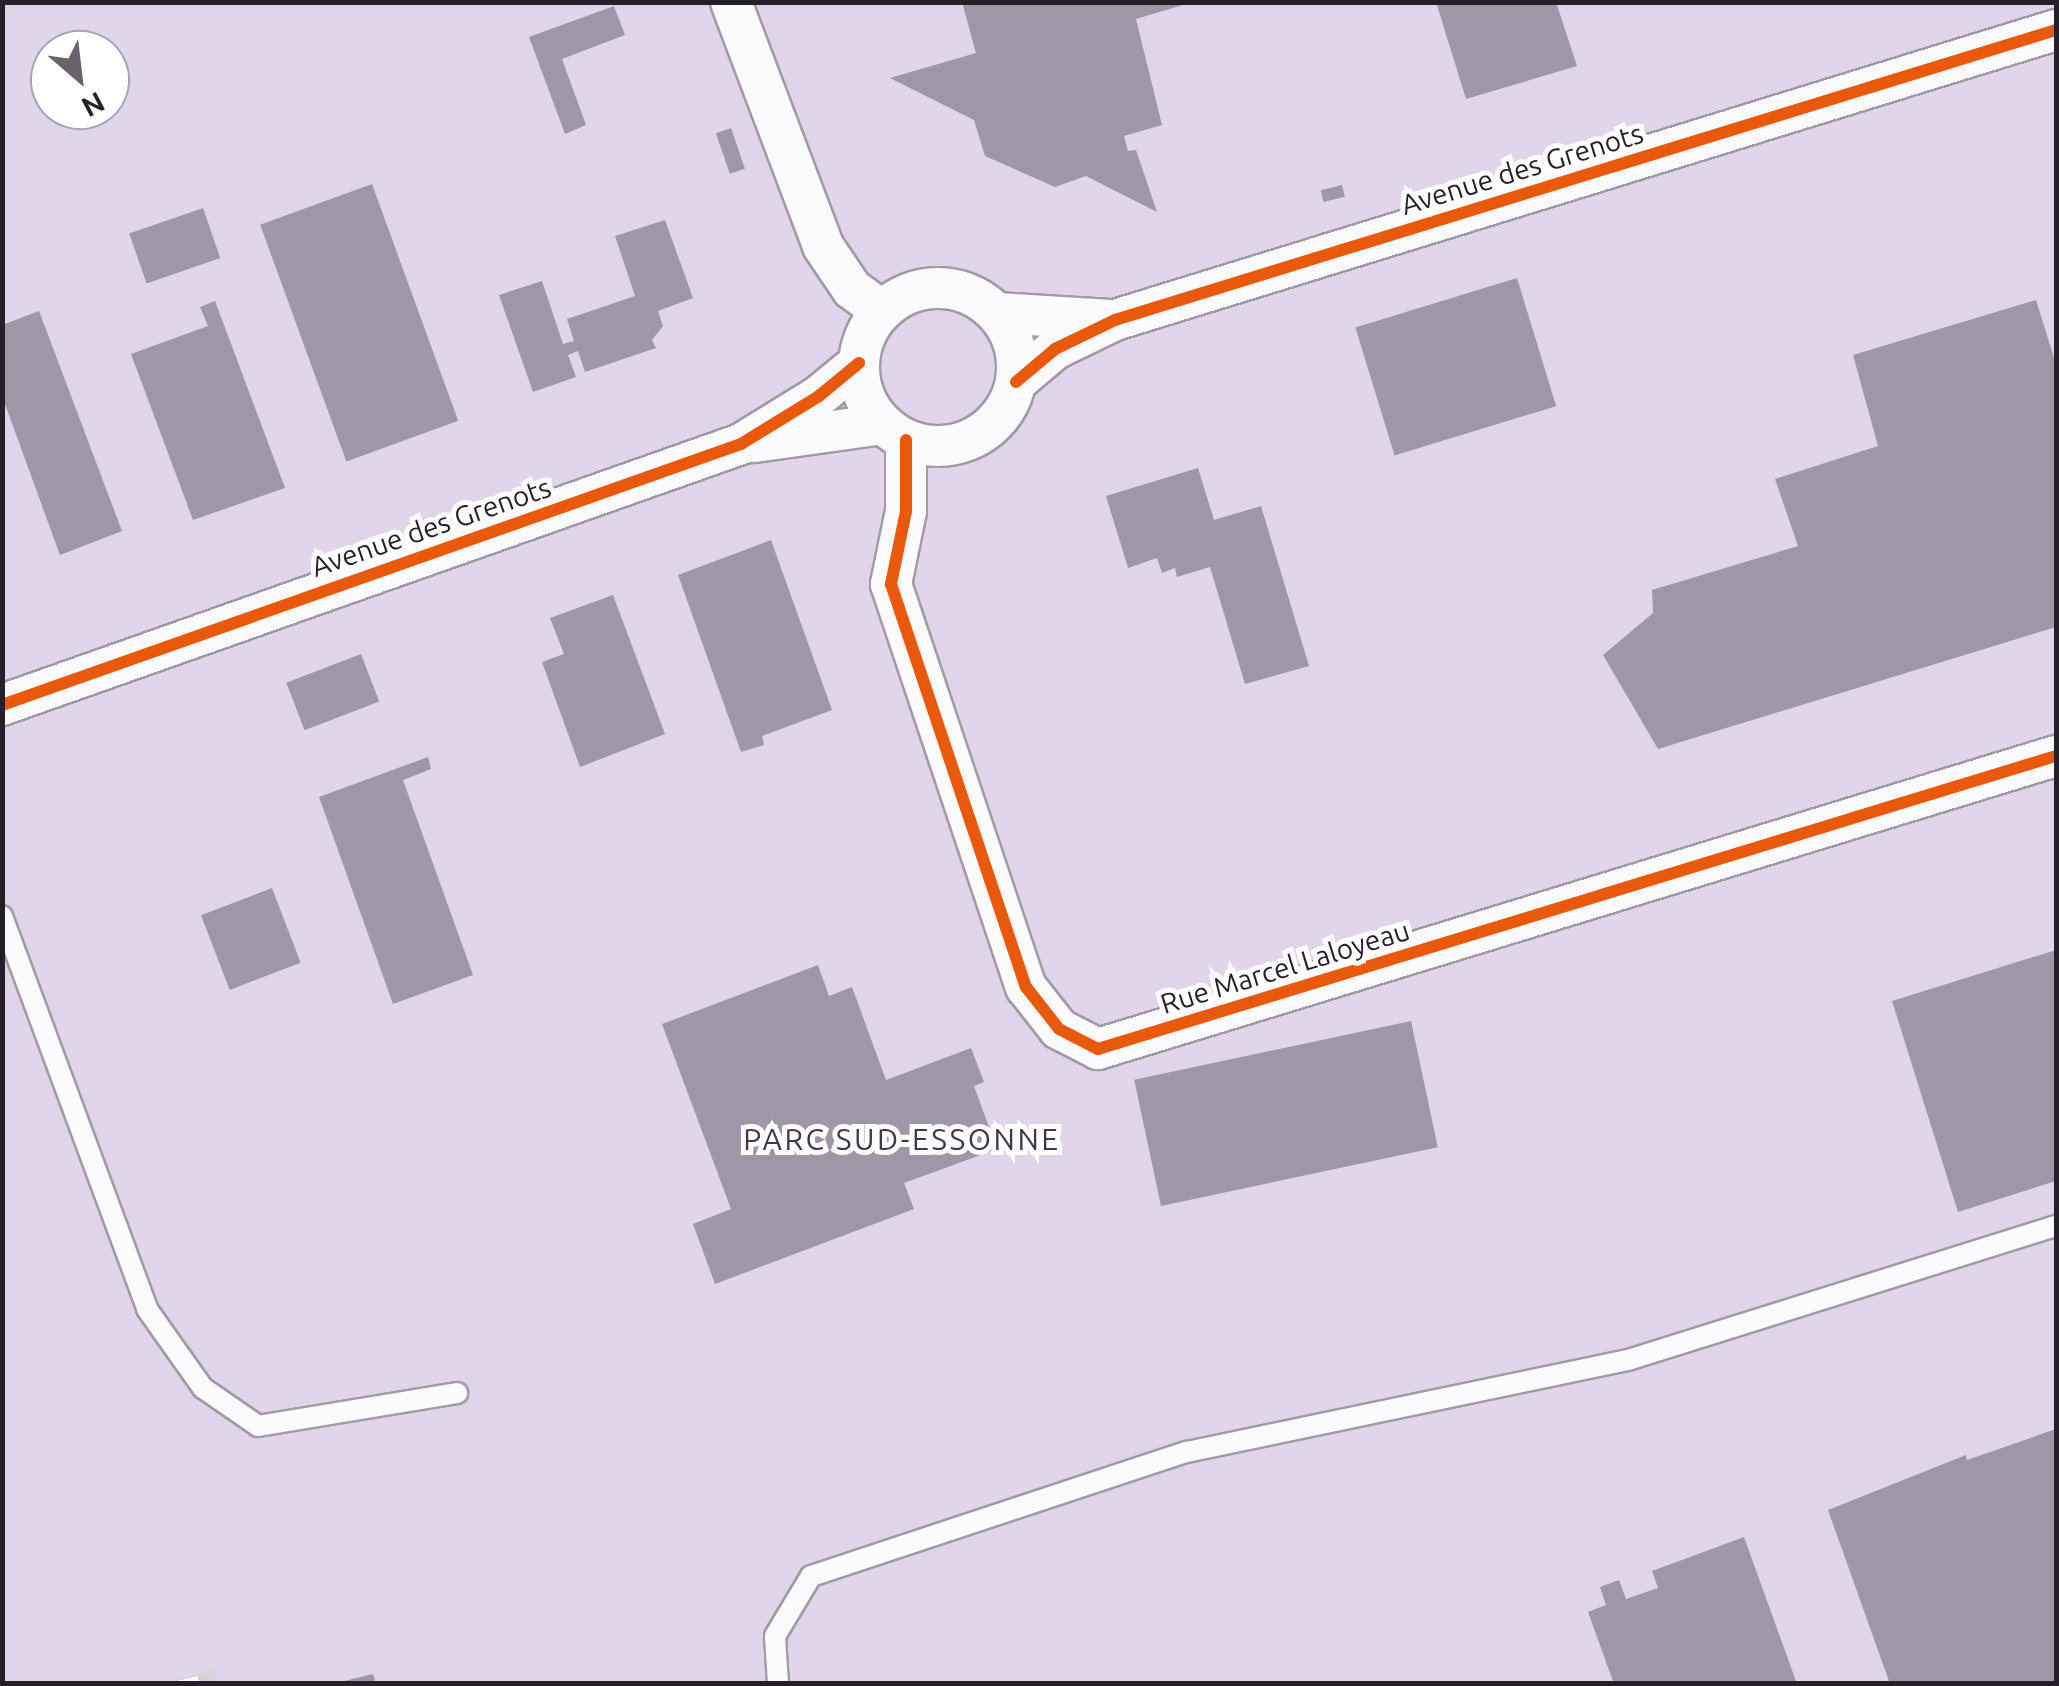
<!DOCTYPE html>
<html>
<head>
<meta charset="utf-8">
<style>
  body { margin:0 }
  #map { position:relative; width:2059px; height:1686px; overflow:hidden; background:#e5dfeb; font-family:Ubuntu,sans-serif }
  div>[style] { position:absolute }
  .built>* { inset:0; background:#e1d5ec }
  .building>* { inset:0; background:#9f96a7; transform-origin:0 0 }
  .roads { filter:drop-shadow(2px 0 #a09ba4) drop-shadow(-2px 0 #a09ba4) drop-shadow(0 2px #a09ba4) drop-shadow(0 -2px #a09ba4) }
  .service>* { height:20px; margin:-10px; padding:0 10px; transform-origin:10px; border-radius:10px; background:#fbfafc }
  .minor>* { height:40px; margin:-20px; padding:0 20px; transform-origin:20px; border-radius:20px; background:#fbfafc }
  .minor>.ring { margin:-20px; padding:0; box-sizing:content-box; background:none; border:40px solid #fbfafc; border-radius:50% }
  .rail>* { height:11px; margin-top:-5.5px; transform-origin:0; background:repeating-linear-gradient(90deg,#fff 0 22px,#d5d2d7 0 44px); box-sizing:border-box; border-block:2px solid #d5d2d7 }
  .cycleway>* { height:12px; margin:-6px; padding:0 6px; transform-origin:6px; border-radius:6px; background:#e8590c }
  span { translate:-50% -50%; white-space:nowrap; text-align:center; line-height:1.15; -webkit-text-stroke:10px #fff; paint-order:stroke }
  .street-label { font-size:28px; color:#241f28 }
  .neighbourhood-label { font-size:30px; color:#41364a; letter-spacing:2.5px }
  .frame { position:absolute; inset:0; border:5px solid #241f28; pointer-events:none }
  .north { position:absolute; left:30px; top:30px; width:100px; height:100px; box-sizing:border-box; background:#fff; border:2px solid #a7a5a9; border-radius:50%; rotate:152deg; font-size:28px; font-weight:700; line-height:40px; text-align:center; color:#241f28 }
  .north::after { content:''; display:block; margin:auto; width:35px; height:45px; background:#68626c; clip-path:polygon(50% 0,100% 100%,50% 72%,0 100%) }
</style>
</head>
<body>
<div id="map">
  <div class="built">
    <div style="clip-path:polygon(evenodd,3px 3px,2056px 3px,2056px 1683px,3px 1683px,3px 3px,50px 50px,110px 50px,110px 110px,50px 110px,50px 50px)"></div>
  </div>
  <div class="building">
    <div style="clip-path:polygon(962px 2px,1193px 2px,1136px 19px,1162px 125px,1124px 136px,1128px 151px,1136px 150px,1157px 212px,1086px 176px,1055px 187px,985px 156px,974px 120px,890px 78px,976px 53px)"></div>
    <div style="clip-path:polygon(1436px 2px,1556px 2px,1577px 66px,1466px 99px)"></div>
    <div style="clip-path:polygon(614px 6px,625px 35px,562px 59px,586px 125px,565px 134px,529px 37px)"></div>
    <div style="left:731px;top:128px;width:43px;height:16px;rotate:71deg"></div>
    <div style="left:372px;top:184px;width:252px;height:119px;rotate:70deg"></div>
    <div style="left:1342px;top:185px;width:12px;height:22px;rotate:76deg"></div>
    <div style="left:203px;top:208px;width:53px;height:78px;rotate:71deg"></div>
    <div style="clip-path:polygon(665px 220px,693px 298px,658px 311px,663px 326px,652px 340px,656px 348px,585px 372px,578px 351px,568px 355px,576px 377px,533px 392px,499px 295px,542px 281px,563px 344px,574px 341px,567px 319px,635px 296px,615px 236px)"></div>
    <div style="left:1517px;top:278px;width:134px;height:169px;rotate:73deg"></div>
    <div style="clip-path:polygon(2036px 300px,2056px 364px,2056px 627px,1658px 749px,1603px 655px,1653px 613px,1652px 590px,1798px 546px,1775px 479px,1878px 446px,1853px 355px)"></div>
    <div style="clip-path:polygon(215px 301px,285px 488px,193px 520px,131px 354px,208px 326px,200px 307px)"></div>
    <div style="clip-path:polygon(39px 311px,122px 531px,60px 555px,2px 396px,2px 325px)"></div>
    <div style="clip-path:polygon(1198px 468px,1214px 520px,1261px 506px,1309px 666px,1245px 684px,1210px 567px,1177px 577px,1175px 568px,1162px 573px,1157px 558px,1128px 568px,1106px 496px)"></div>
    <div style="clip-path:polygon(771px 540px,832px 710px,762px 736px,764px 745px,741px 752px,678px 575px)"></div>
    <div style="clip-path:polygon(613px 595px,665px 734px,580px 767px,542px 662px,564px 654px,550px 618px)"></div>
    <div style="left:361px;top:654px;width:51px;height:80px;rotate:69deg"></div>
    <div style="clip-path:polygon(428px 757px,431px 769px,403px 780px,473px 975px,393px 1004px,319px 797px)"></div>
    <div style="left:272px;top:888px;width:80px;height:76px;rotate:69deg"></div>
    <div style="clip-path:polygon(2056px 950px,2056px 1181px,1958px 1212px,1892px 1001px)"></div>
    <div style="clip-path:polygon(818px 965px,829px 996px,852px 987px,886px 1080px,971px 1048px,984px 1082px,974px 1086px,997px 1149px,904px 1183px,914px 1209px,715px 1284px,693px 1224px,731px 1209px,662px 1024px)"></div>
    <div style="left:1411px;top:1021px;width:129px;height:283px;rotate:78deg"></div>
    <div style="clip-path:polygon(2056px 1429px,2056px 1684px,1890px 1684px,1828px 1510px,1966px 1455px,1967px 1460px)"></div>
    <div style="clip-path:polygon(1744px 1537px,1797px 1684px,1614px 1684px,1588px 1612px,1606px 1605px,1600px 1587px,1619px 1580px,1626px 1599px,1658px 1588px,1652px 1571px)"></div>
    <div style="clip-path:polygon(373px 1674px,376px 1684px,340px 1684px,340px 1682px)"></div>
  </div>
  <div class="roads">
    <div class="service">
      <div style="left:2px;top:916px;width:419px;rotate:69.7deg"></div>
      <div style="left:147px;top:1309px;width:97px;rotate:54.7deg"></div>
      <div style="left:203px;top:1388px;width:67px;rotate:34.6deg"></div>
      <div style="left:258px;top:1426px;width:202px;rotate:-9.4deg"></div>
      <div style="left:778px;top:1684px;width:48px;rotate:-93.6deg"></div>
      <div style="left:775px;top:1636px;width:70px;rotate:-59deg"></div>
      <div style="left:811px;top:1576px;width:396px;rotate:-18.3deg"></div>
      <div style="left:1187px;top:1452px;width:450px;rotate:-11.8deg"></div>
      <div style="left:1628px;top:1360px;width:448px;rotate:-17.4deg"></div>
    </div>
    <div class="minor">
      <div style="left:731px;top:2px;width:261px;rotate:69.3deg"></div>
      <div style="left:823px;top:246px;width:52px;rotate:56deg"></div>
      <div style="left:852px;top:289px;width:37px;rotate:36deg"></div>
      <div class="ring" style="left:859px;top:288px;width:118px;height:118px"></div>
      <div style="left:997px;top:313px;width:114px;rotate:3.5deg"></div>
      <div style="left:1016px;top:382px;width:51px;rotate:-40.2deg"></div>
      <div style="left:1055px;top:349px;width:67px;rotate:-25.8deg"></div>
      <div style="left:1115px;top:320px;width:985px;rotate:-17.13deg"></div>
      <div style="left:906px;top:440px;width:71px;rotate:90deg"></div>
      <div style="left:906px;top:511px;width:75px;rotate:101.6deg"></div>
      <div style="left:891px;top:584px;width:425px;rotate:71.5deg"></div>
      <div style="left:1026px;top:987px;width:53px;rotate:51.8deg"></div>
      <div style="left:1059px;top:1029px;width:44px;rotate:27.1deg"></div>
      <div style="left:1098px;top:1049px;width:1002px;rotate:-17.01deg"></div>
      <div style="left:755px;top:442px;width:129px;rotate:-8deg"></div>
      <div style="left:2px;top:705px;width:784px;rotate:-19.45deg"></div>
      <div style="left:741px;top:444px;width:92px;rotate:-31.6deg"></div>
      <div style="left:819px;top:396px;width:52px;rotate:-39.5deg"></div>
    </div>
  </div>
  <div class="rail">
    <div style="left:177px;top:1684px;width:40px;rotate:-13deg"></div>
  </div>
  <div class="cycleway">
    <div style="left:1016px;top:382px;width:51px;rotate:-40.2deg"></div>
    <div style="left:1055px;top:349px;width:67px;rotate:-25.8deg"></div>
    <div style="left:1115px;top:320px;width:985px;rotate:-17.13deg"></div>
    <div style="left:906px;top:440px;width:71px;rotate:90deg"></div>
    <div style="left:906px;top:511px;width:75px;rotate:101.6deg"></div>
    <div style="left:891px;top:584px;width:425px;rotate:71.5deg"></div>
    <div style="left:1026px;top:987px;width:53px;rotate:51.8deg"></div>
    <div style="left:1059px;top:1029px;width:44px;rotate:27.1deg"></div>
    <div style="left:1098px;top:1049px;width:1002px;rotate:-17.01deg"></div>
    <div style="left:2px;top:705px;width:784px;rotate:-19.45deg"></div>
    <div style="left:741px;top:444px;width:92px;rotate:-31.6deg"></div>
    <div style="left:819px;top:396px;width:52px;rotate:-39.5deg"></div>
  </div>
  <div class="street-label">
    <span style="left:1522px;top:169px;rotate:-17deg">Avenue des Grenots</span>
    <span style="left:431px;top:527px;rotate:-19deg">Avenue des Grenots</span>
    <span style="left:1285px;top:967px;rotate:-17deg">Rue Marcel Laloyeau</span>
  </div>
  <div class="neighbourhood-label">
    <span style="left:902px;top:1139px">PARC SUD-ESSONNE</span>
  </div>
  <div class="frame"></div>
  <div class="north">N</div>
</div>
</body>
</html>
